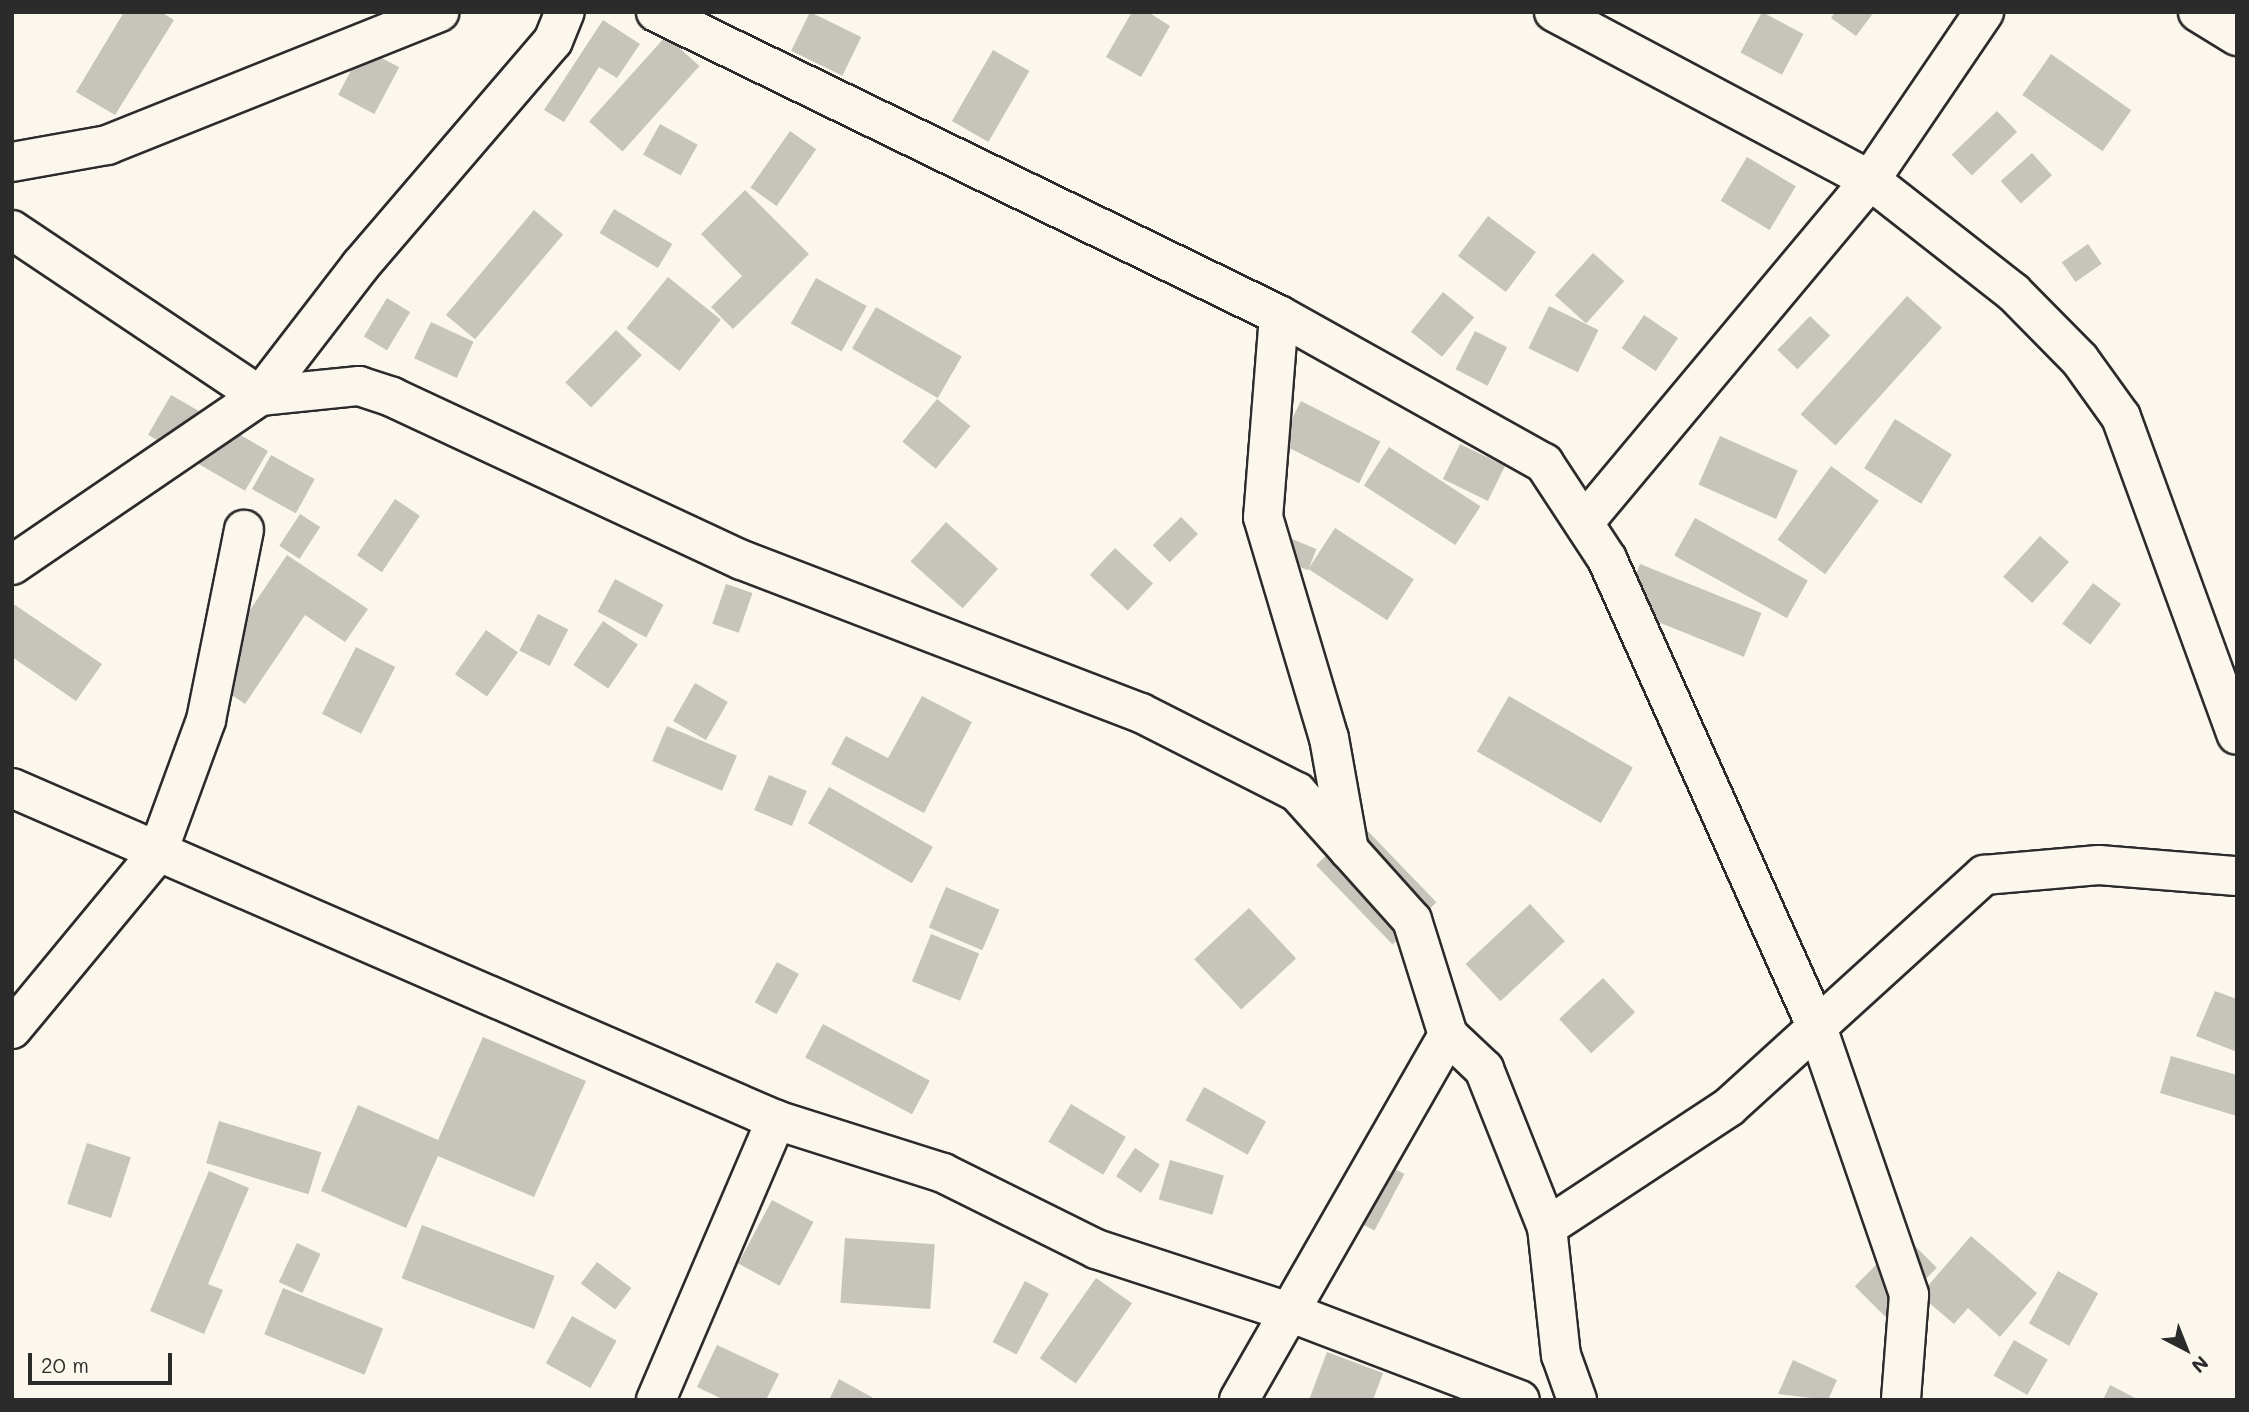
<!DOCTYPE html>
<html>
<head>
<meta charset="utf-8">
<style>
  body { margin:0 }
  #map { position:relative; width:2249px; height:1412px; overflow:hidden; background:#fbf7ec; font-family:Mali,sans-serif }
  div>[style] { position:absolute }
  .building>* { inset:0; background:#c7c4bc; transform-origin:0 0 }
  .roads { filter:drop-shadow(2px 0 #2b2b2b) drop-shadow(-2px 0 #2b2b2b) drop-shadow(0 2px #2b2b2b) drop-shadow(0 -2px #2b2b2b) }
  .minor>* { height:38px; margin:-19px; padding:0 19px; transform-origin:19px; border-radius:19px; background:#fbf7ec }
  span { translate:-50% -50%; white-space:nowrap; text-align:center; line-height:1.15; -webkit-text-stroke:7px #fbf7ec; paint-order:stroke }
  .frame { position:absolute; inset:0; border:14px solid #2b2b2b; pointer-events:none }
  .north { position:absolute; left:2151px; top:1314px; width:70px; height:70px; -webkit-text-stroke:5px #fbf7ec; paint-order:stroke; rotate:138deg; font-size:19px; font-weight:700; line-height:28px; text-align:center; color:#2b2b2b }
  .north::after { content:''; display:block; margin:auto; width:24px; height:32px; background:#2b2b2b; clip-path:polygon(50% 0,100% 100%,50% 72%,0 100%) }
  .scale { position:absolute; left:28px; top:1353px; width:144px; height:32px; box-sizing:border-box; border:4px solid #2b2b2b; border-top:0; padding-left:9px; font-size:21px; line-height:24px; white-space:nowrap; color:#2b2b2b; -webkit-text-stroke:5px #fbf7ec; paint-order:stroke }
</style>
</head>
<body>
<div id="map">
  <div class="building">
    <div style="clip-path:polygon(124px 12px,161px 12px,174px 20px,115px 115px,76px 92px)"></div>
    <div style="left:810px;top:12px;width:57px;height:43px;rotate:26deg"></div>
    <div style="clip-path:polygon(1132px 12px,1148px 12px,1170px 26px,1141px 77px,1106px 57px)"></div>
    <div style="left:1762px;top:12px;width:47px;height:46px;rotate:28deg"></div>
    <div style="clip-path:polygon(1835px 12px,1874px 12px,1856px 36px,1831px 18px)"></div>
    <div style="clip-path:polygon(603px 20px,640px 44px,617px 78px,599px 67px,564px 122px,544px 110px)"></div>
    <div style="left:666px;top:36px;width:45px;height:115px;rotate:42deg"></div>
    <div style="left:363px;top:48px;width:41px;height:53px;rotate:28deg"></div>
    <div style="left:993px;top:50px;width:42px;height:82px;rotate:30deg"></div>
    <div style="left:2051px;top:54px;width:98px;height:50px;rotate:35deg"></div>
    <div style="left:1997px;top:111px;width:29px;height:63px;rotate:46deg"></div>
    <div style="left:660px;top:124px;width:43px;height:35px;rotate:29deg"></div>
    <div style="left:790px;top:131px;width:32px;height:69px;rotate:35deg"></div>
    <div style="left:2032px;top:153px;width:30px;height:42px;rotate:48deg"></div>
    <div style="left:1747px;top:157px;width:57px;height:51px;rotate:31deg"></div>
    <div style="clip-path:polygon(745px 190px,809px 254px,733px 329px,711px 307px,742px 276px,701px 234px)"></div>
    <div style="left:614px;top:209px;width:68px;height:28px;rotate:31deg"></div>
    <div style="left:534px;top:210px;width:38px;height:137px;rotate:40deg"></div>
    <div style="left:1488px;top:216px;width:60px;height:50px;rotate:37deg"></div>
    <div style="left:2088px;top:244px;width:24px;height:32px;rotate:55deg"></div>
    <div style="left:1593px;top:253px;width:42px;height:57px;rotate:42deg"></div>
    <div style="left:668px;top:277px;width:68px;height:66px;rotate:39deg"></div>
    <div style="left:816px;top:278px;width:58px;height:52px;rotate:29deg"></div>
    <div style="left:1443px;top:292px;width:40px;height:51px;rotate:39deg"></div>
    <div style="left:1907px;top:296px;width:47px;height:159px;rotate:42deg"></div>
    <div style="left:387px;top:298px;width:27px;height:45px;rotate:31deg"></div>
    <div style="left:1549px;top:306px;width:55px;height:47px;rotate:26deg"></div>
    <div style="left:876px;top:307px;width:99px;height:48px;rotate:30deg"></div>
    <div style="left:1644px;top:315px;width:41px;height:40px;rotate:34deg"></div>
    <div style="left:1810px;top:316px;width:28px;height:47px;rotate:44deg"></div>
    <div style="left:431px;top:322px;width:47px;height:40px;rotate:25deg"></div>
    <div style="left:616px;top:330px;width:36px;height:73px;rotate:44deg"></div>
    <div style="left:1475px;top:331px;width:36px;height:43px;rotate:27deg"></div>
    <div style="left:171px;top:395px;width:112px;height:46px;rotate:30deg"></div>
    <div style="left:937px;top:399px;width:43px;height:55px;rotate:39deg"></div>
    <div style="left:1301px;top:401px;width:89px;height:47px;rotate:27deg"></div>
    <div style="left:1895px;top:419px;width:67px;height:58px;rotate:32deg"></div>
    <div style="left:1720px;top:436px;width:85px;height:53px;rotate:24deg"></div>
    <div style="left:1460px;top:444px;width:50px;height:39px;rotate:26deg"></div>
    <div style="left:1389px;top:447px;width:109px;height:46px;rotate:33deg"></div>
    <div style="left:271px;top:455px;width:50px;height:39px;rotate:29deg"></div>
    <div style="left:1831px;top:466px;width:59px;height:91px;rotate:36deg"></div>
    <div style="left:395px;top:499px;width:30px;height:68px;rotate:34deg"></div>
    <div style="left:300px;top:514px;width:24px;height:38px;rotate:33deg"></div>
    <div style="left:1181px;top:517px;width:24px;height:40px;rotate:45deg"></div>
    <div style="left:1695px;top:518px;width:129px;height:43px;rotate:29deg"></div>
    <div style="left:946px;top:522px;width:70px;height:53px;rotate:42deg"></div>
    <div style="left:1335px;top:528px;width:94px;height:49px;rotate:33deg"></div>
    <div style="left:1272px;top:531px;width:48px;height:23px;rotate:22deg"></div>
    <div style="left:2040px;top:536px;width:39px;height:55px;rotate:42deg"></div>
    <div style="left:1115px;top:548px;width:52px;height:37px;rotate:43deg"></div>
    <div style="clip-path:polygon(287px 555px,368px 609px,345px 642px,305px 615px,245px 704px,205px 677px)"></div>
    <div style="left:1640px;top:564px;width:131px;height:47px;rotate:22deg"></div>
    <div style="left:615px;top:579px;width:55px;height:37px;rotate:28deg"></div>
    <div style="left:2093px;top:583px;width:35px;height:51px;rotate:37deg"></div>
    <div style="left:726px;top:584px;width:28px;height:42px;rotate:19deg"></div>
    <div style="clip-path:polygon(12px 603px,102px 664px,76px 701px,12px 657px)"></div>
    <div style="left:538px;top:614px;width:34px;height:41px;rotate:27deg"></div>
    <div style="left:603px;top:621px;width:42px;height:53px;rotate:34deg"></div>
    <div style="left:486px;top:630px;width:39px;height:54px;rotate:35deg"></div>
    <div style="left:356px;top:647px;width:44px;height:75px;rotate:27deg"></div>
    <div style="left:695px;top:683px;width:38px;height:44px;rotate:30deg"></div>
    <div style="clip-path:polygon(922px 696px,972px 722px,924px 813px,831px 764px,846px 736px,888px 758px)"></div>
    <div style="left:1509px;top:696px;width:143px;height:64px;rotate:30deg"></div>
    <div style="left:667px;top:726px;width:76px;height:38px;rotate:23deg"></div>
    <div style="left:769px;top:775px;width:41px;height:38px;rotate:23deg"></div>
    <div style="left:829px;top:787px;width:120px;height:42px;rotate:30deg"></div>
    <div style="left:1360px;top:823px;width:110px;height:61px;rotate:46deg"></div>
    <div style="left:946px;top:887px;width:58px;height:44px;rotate:23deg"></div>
    <div style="left:1530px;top:904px;width:51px;height:88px;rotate:47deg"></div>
    <div style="left:1249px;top:908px;width:69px;height:75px;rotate:47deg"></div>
    <div style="left:931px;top:934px;width:52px;height:51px;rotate:22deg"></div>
    <div style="left:777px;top:962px;width:25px;height:46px;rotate:29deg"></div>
    <div style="left:1603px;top:978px;width:47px;height:60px;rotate:47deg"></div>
    <div style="clip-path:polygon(2215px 991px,2237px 999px,2237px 1052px,2196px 1036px)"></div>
    <div style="left:823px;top:1024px;width:121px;height:38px;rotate:28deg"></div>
    <div style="clip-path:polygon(483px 1037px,586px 1081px,534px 1197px,438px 1156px,406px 1228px,321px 1191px,358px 1105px,438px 1140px)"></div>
    <div style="clip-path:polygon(2171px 1056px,2237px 1075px,2237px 1116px,2160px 1093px)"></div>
    <div style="left:1204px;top:1087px;width:71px;height:38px;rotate:29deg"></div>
    <div style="left:1071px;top:1104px;width:64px;height:44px;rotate:31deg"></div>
    <div style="left:219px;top:1121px;width:107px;height:44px;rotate:17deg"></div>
    <div style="left:87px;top:1143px;width:46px;height:64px;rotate:18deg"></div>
    <div style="left:1135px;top:1148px;width:30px;height:34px;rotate:34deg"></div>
    <div style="left:1363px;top:1152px;width:47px;height:64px;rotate:28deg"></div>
    <div style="left:1170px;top:1160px;width:56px;height:41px;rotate:16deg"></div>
    <div style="clip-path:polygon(209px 1171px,249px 1188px,208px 1284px,223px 1290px,204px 1334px,150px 1311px)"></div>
    <div style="left:772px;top:1200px;width:47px;height:72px;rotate:28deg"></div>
    <div style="left:422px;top:1225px;width:142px;height:57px;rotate:21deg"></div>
    <div style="left:1905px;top:1236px;width:45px;height:71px;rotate:45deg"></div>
    <div style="clip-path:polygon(1971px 1236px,2037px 1293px,2000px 1337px,1968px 1308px,1954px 1324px,1920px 1295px)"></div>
    <div style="left:845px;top:1238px;width:90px;height:65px;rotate:4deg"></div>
    <div style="left:297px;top:1243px;width:26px;height:43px;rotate:25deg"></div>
    <div style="left:597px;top:1262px;width:43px;height:27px;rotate:37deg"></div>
    <div style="left:2058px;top:1271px;width:46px;height:60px;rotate:29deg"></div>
    <div style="left:1096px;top:1278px;width:44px;height:98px;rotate:35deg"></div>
    <div style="left:1025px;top:1281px;width:27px;height:69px;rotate:28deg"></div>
    <div style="left:283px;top:1288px;width:108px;height:50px;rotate:22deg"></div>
    <div style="left:572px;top:1316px;width:51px;height:54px;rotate:29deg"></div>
    <div style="left:2014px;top:1340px;width:39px;height:41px;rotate:30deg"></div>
    <div style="clip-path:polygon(717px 1345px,779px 1374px,766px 1400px,724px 1400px,697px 1387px)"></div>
    <div style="clip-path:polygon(1327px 1352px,1383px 1373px,1373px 1400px,1309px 1400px)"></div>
    <div style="clip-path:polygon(1793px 1360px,1837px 1380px,1828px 1400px,1778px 1394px)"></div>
    <div style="clip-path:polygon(839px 1379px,877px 1400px,829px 1400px)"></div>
    <div style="clip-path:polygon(2110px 1385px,2139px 1400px,2103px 1400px)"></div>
  </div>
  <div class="roads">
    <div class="minor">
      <div style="left:656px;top:12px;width:693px;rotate:25.94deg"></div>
      <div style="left:1279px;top:315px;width:304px;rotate:29.2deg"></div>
      <div style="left:1544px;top:463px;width:115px;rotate:56.7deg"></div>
      <div style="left:1607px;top:559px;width:516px;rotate:65.87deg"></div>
      <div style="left:1818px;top:1030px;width:280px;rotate:71deg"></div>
      <div style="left:1909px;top:1295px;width:105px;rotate:94.4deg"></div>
      <div style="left:1554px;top:12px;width:358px;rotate:28deg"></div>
      <div style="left:1870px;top:180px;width:182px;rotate:38.1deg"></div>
      <div style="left:2013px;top:292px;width:95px;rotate:45.4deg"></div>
      <div style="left:2080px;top:360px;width:70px;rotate:54.3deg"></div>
      <div style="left:2121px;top:417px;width:338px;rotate:70deg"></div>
      <div style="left:2198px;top:12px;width:46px;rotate:31.6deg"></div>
      <div style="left:12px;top:162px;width:97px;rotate:-10.1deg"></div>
      <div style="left:107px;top:145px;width:358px;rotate:-21.8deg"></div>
      <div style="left:12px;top:230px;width:298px;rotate:33.8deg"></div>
      <div style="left:260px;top:396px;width:100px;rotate:-5.8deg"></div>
      <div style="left:359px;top:386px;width:35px;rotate:18deg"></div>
      <div style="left:392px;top:397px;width:386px;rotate:25deg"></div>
      <div style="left:742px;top:560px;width:427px;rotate:21deg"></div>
      <div style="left:1141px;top:713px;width:175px;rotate:26.9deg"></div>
      <div style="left:1297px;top:792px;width:172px;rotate:48.1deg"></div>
      <div style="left:1412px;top:920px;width:121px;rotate:72.6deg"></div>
      <div style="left:1448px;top:1035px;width:50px;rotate:43.4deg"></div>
      <div style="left:1484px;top:1069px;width:170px;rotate:68.3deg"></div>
      <div style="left:1547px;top:1227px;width:129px;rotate:83.8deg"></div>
      <div style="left:1561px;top:1355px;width:48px;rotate:70.4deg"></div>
      <div style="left:1279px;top:315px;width:203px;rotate:94.5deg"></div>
      <div style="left:1263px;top:517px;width:231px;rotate:73.4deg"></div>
      <div style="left:1329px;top:738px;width:114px;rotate:79.9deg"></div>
      <div style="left:1586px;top:520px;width:443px;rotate:-50.1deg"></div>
      <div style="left:1870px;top:180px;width:203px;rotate:-55.8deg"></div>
      <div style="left:12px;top:565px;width:300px;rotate:-34.3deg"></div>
      <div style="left:260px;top:396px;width:164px;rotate:-52.4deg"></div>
      <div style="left:360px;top:266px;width:296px;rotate:-49.4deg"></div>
      <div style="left:553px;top:41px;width:31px;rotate:-68deg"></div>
      <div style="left:12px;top:788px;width:833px;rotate:23.49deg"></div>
      <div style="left:776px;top:1120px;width:175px;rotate:17.6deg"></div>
      <div style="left:943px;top:1173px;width:171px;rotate:26.4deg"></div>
      <div style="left:1096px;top:1249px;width:203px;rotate:18.1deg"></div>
      <div style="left:1289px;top:1312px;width:247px;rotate:20.9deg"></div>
      <div style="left:12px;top:1029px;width:227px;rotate:-50.4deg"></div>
      <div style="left:157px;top:854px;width:143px;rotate:-69.9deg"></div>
      <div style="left:206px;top:720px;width:194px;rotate:-78.7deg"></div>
      <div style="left:1547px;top:1227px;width:218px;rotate:-33.4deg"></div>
      <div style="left:1729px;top:1107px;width:345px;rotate:-42.3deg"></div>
      <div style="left:1984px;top:875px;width:115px;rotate:-5deg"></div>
      <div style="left:2099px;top:865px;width:138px;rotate:4.6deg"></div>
      <div style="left:656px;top:1400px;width:305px;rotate:-66.8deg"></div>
      <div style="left:1239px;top:1400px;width:421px;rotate:-60.2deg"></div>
    </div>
  </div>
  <div class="frame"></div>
  <div class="north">N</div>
  <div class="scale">20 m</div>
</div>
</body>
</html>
